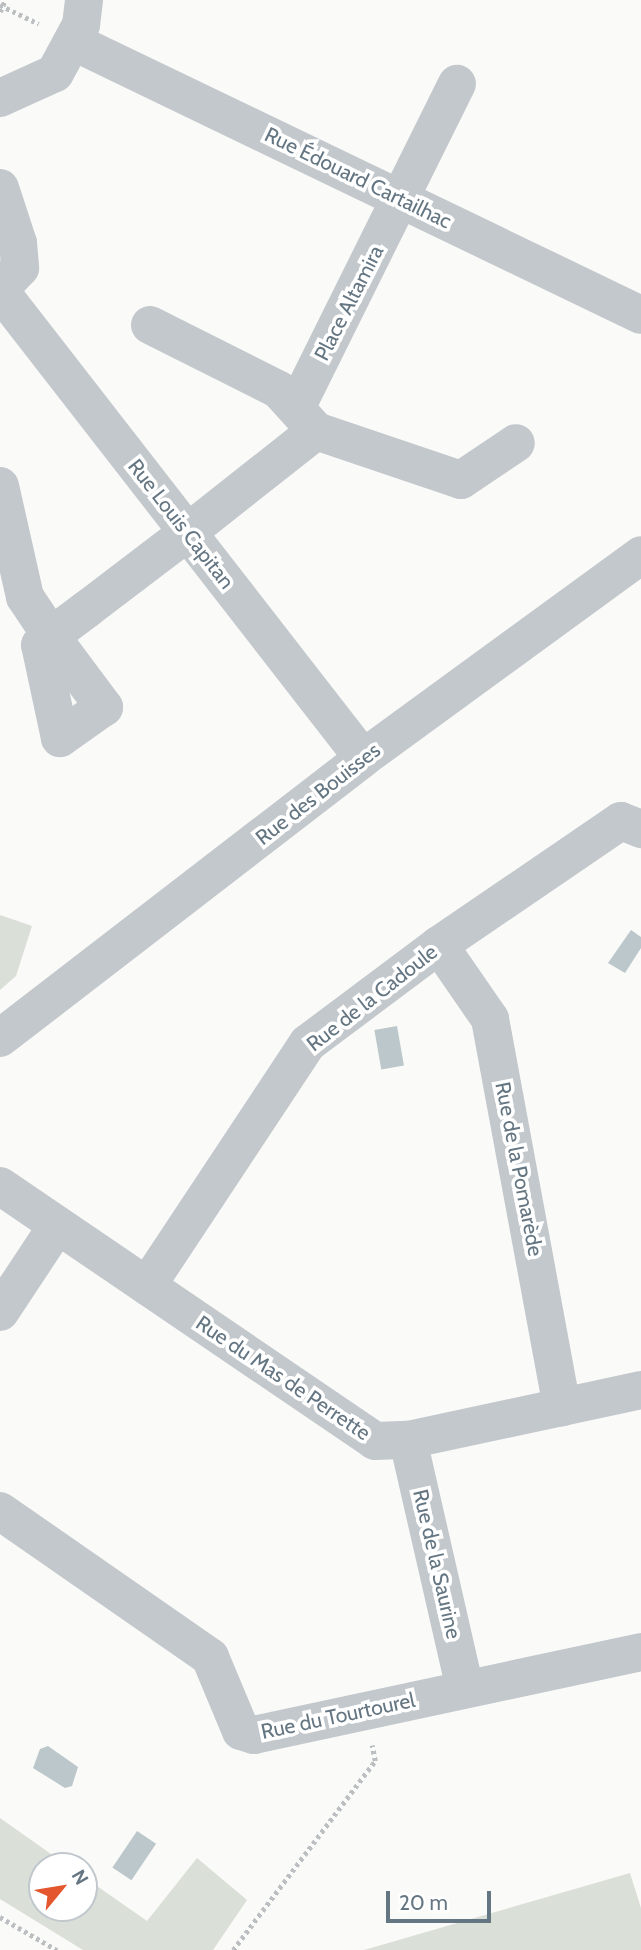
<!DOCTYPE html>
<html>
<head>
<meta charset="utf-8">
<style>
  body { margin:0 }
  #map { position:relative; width:641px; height:1950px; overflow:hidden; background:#fafaf8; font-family:Cabin,sans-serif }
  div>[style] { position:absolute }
  .green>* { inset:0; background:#dadfd7 }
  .water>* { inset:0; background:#bbc7cb; transform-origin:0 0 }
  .path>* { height:4.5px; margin-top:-2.25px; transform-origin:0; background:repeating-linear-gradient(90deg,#bbbfc2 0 3.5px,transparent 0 7px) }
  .minor>* { height:38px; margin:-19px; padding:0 19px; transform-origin:19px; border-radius:19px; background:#c3c8cc }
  span { translate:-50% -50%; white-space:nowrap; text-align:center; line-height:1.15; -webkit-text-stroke:7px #fff; paint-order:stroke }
  .street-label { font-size:21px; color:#657683 }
  .north { position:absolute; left:28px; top:1852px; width:70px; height:70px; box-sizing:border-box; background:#fff; border:2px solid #c1c8cd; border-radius:50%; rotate:60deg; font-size:19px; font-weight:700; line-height:28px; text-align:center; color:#657683 }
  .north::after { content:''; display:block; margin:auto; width:24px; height:32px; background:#e4572e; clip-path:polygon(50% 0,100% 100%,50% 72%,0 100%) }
  .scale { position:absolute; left:386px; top:1891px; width:105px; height:32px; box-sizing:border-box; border:4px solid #657683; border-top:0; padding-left:9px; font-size:21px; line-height:24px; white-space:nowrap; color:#657683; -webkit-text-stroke:5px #fff; paint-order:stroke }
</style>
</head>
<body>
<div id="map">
  <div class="green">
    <div style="clip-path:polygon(0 915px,32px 926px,16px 976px,0 990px)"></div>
    <div style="clip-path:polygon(0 1818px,68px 1866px,42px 1866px,42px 1908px,84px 1908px,84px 1877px,147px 1921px,197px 1858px,247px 1900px,213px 1950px,83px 1950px,0 1899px)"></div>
    <div style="clip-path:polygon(630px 1873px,641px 1908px,641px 1950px,364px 1950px)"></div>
  </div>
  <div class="water">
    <div style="clip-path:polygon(631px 930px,641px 937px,641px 948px,625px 973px,608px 963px)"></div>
    <div style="left:397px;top:1026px;width:40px;height:23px;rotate:80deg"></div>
    <div style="clip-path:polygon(48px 1746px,78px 1767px,72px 1786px,65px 1788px,33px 1768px,40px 1749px)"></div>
    <div style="left:137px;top:1831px;width:23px;height:44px;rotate:34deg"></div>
  </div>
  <div class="path">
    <div style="left:0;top:5px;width:43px;rotate:26deg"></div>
    <div style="left:0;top:12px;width:13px;rotate:-67deg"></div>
    <div style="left:0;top:1917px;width:66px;rotate:30.1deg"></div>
    <div style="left:233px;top:1950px;width:236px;rotate:-53.1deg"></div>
    <div style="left:375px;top:1761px;width:16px;rotate:-101deg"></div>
  </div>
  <div class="minor">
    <div style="left:74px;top:42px;width:629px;rotate:25.71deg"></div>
    <div style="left:0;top:98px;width:60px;rotate:-24.4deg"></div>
    <div style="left:55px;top:73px;width:55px;rotate:-61.6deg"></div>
    <div style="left:81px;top:25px;width:25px;rotate:-83deg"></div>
    <div style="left:0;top:188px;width:58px;rotate:71.9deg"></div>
    <div style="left:18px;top:243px;width:25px;rotate:85deg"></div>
    <div style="left:20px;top:268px;width:29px;rotate:134deg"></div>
    <div style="left:0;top:291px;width:591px;rotate:52.14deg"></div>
    <div style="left:150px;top:325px;width:144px;rotate:26.7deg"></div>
    <div style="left:279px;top:390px;width:55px;rotate:47.9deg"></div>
    <div style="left:316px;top:431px;width:153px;rotate:18.7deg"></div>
    <div style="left:461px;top:480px;width:66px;rotate:-33.9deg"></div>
    <div style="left:296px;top:408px;width:362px;rotate:-63.6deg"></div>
    <div style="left:0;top:486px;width:114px;rotate:77.3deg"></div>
    <div style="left:25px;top:597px;width:47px;rotate:56.3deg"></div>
    <div style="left:51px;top:636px;width:89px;rotate:53.3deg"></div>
    <div style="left:104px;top:707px;width:54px;rotate:144.8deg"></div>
    <div style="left:60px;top:738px;width:95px;rotate:-102.1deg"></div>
    <div style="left:40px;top:645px;width:14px;rotate:-39deg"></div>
    <div style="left:51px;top:636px;width:45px;rotate:-36.9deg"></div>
    <div style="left:87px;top:609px;width:127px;rotate:-37.3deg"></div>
    <div style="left:188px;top:532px;width:163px;rotate:-38.3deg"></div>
    <div style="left:439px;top:945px;width:90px;rotate:55.4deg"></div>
    <div style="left:490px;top:1019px;width:395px;rotate:79.5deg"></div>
    <div style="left:0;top:1038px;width:458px;rotate:-37.6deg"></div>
    <div style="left:363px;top:758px;width:344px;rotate:-36.1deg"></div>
    <div style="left:0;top:1186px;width:453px;rotate:34.2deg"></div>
    <div style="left:375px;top:1441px;width:33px;rotate:-2deg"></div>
    <div style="left:408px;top:1440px;width:238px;rotate:-12.1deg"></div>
    <div style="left:147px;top:1286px;width:291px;rotate:-56.5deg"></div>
    <div style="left:308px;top:1043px;width:164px;rotate:-36.8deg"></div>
    <div style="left:439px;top:945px;width:220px;rotate:-34.3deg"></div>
    <div style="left:621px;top:821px;width:22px;rotate:22deg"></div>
    <div style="left:0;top:1312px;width:103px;rotate:-56.5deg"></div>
    <div style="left:408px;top:1440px;width:254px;rotate:77.1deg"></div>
    <div style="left:0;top:1511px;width:256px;rotate:34.8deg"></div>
    <div style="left:210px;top:1657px;width:80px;rotate:67.3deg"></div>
    <div style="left:241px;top:1731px;width:14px;rotate:17deg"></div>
    <div style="left:254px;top:1735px;width:396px;rotate:-12.1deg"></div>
  </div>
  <div class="street-label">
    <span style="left:358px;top:178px;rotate:26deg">Rue Édouard Cartailhac</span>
    <span style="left:349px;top:303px;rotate:-63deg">Place Altamira</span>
    <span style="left:181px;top:524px;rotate:52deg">Rue Louis Capitan</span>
    <span style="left:318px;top:794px;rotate:-38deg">Rue des Bouisses</span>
    <span style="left:372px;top:998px;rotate:-38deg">Rue de la Cadoule</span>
    <span style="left:519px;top:1169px;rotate:79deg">Rue de la Pomarède</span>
    <span style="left:283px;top:1378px;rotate:34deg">Rue du Mas de Perrette</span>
    <span style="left:437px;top:1564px;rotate:77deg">Rue de la Saurine</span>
    <span style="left:338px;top:1716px;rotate:-12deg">Rue du Tourtourel</span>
  </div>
  <div class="north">N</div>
  <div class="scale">20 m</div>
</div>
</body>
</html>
